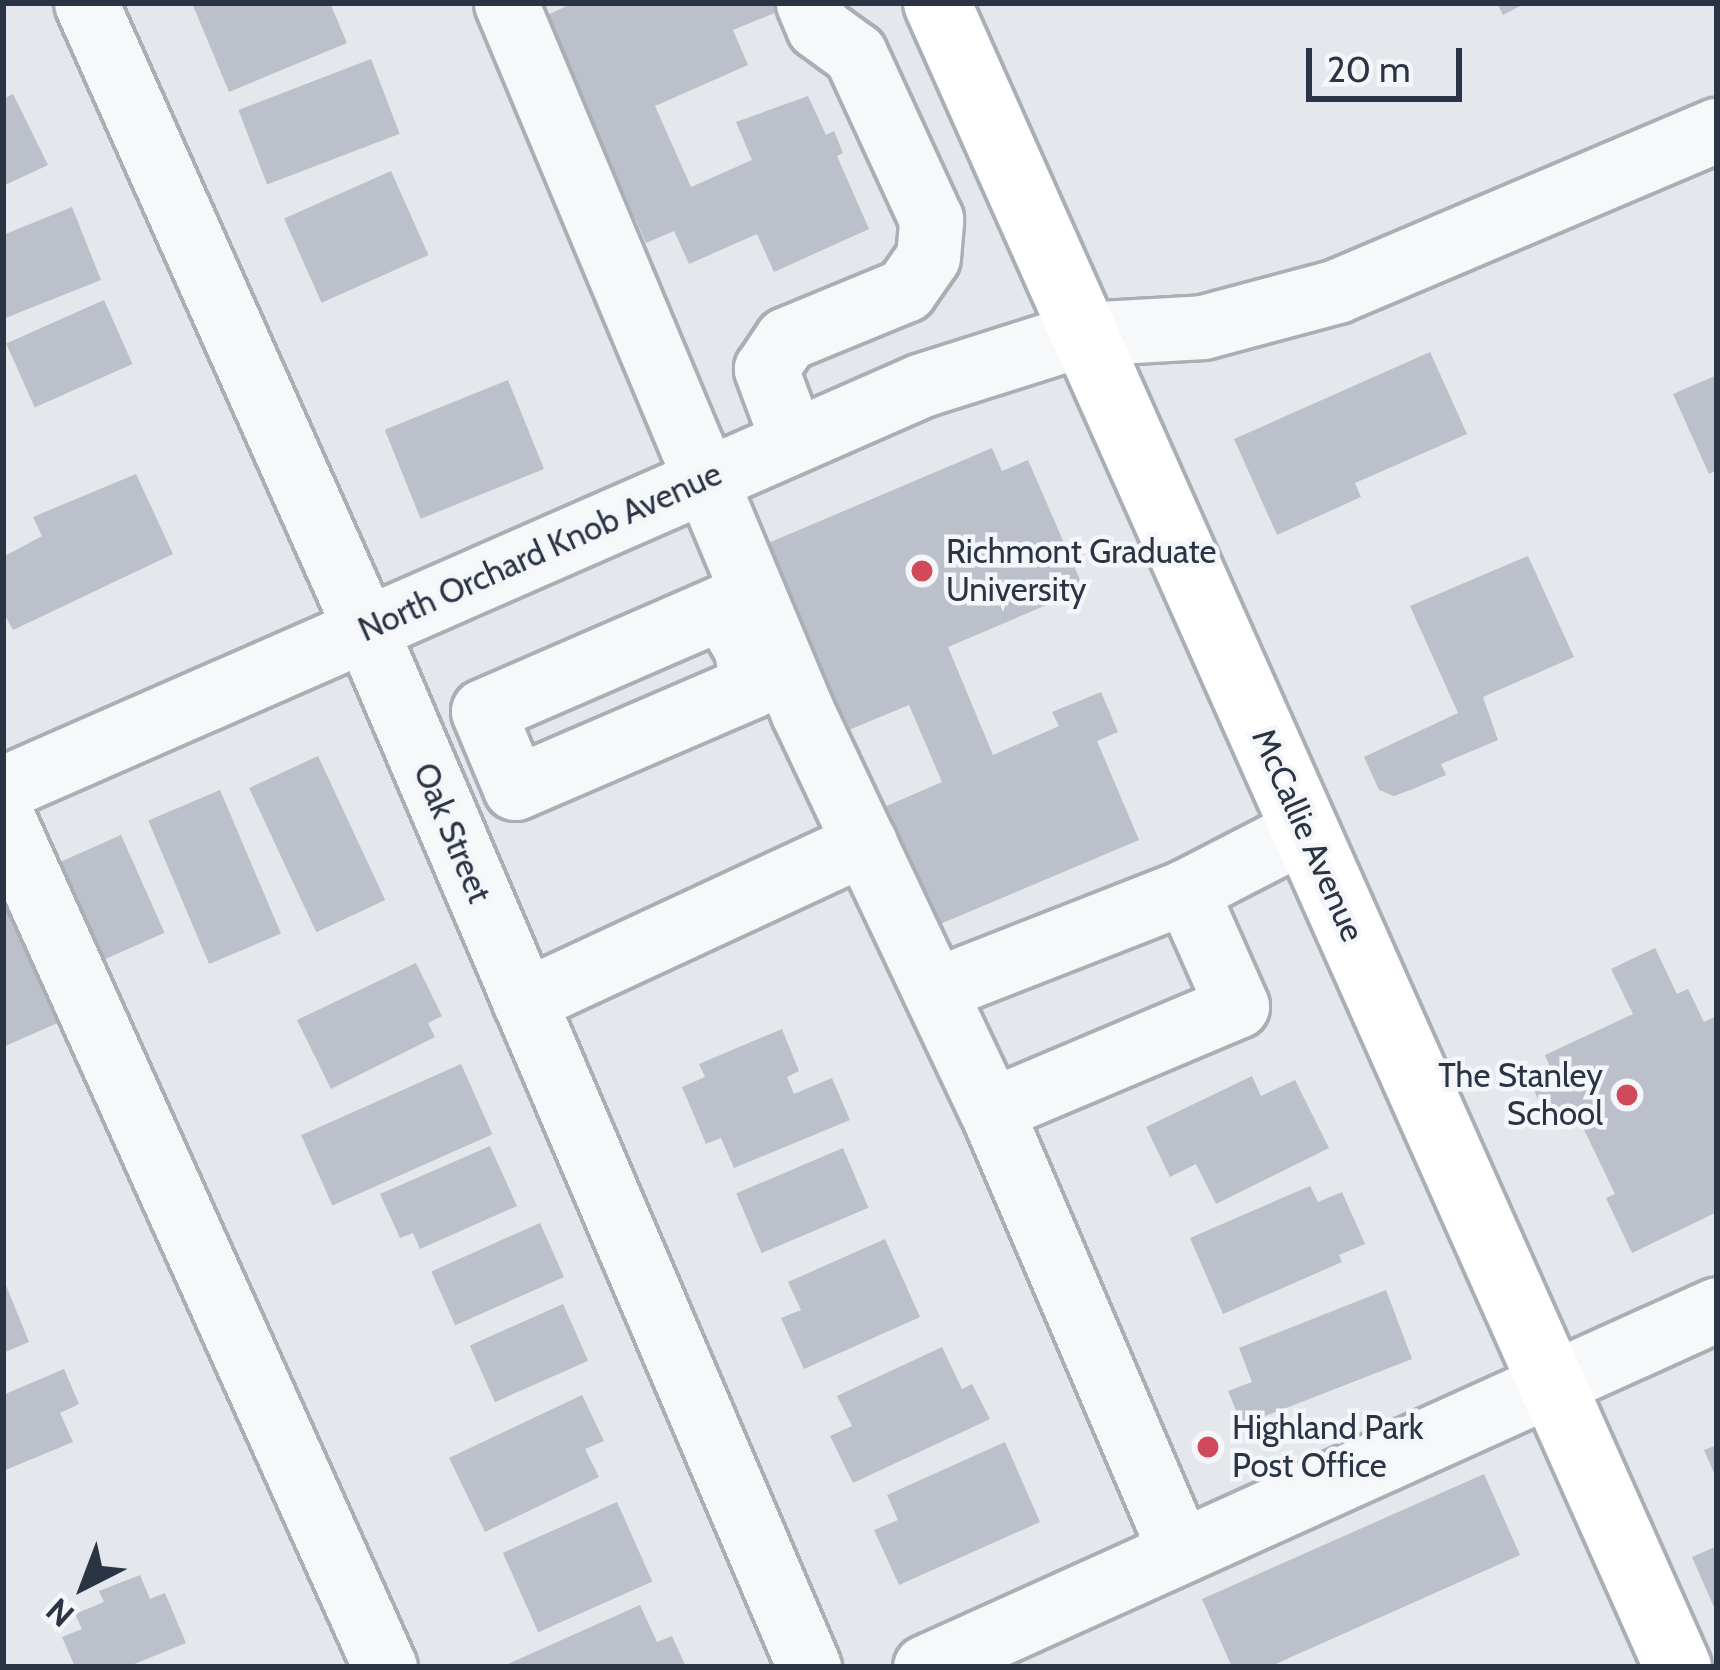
<!DOCTYPE html>
<html>
<head>
<meta charset="utf-8">
<style>
  body { margin:0 }
  #map { position:relative; width:1720px; height:1670px; overflow:hidden; background:#e4e7ec; font-family:Cabin,sans-serif }
  div>[style] { position:absolute }
  .building>* { inset:0; background:#bbc0ca; transform-origin:0 0 }
  .roads { filter:drop-shadow(3px 0 #a9aeb7) drop-shadow(-3px 0 #a9aeb7) drop-shadow(0 3px #a9aeb7) drop-shadow(0 -3px #a9aeb7) }
  .minor>* { height:63px; margin:-31.5px; padding:0 31.5px; transform-origin:31.5px; border-radius:31.5px; background:#f7f8fa }
  .major>* { height:66px; margin:-33px; padding:0 33px; transform-origin:33px; border-radius:33px; background:#fff }
  .dots>* { width:33px; height:33px; translate:-50% -50%; box-sizing:border-box; border:6px solid #f4f6f9; border-radius:50% }
  span { translate:-50% -50%; white-space:nowrap; text-align:center; line-height:1.15; -webkit-text-stroke:9px #f4f6f9; paint-order:stroke }
  .street-label { font-size:33px; color:#2b3445 }
  .poi-label { font-size:33px; color:#2b3445 }
  .left { translate:0 -50%; text-align:left }
  .right { translate:-100% -50%; text-align:right }
  .frame { position:absolute; inset:0; border:6px solid #2b3445; pointer-events:none }
  .north { position:absolute; left:24px; top:1526px; width:120px; height:120px; -webkit-text-stroke:9px #f4f6f9; paint-order:stroke; rotate:222deg; font-size:33px; font-weight:700; line-height:48px; text-align:center; color:#2b3445 }
  .north::after { content:''; display:block; margin:auto; width:42px; height:54px; background:#2b3445; clip-path:polygon(50% 0,100% 100%,50% 72%,0 100%) }
  .scale { position:absolute; left:1306px; top:48px; width:156px; height:54px; box-sizing:border-box; border:6px solid #2b3445; border-top:0; padding-left:15px; font-size:36px; line-height:42px; white-space:nowrap; color:#2b3445; -webkit-text-stroke:9px #f4f6f9; paint-order:stroke }
</style>
</head>
<body>
<div id="map">
  <div class="building">
    <div style="clip-path:polygon(192px 3px,330px 3px,347px 43px,229px 92px)"></div>
    <div style="clip-path:polygon(573px 3px,773px 3px,777px 12px,733px 30px,748px 65px,655px 106px,691px 187px,752px 160px,736px 122px,808px 96px,826px 135px,834px 131px,843px 153px,837px 156px,869px 229px,774px 272px,757px 234px,689px 264px,674px 231px,646px 243px,545px 16px)"></div>
    <div style="clip-path:polygon(1497px 3px,1526px 3px,1503px 15px)"></div>
    <div style="left:371px;top:59px;width:80px;height:142px;rotate:69deg"></div>
    <div style="clip-path:polygon(13px 94px,48px 165px,3px 186px,3px 99px)"></div>
    <div style="left:391px;top:171px;width:92px;height:117px;rotate:66deg"></div>
    <div style="clip-path:polygon(72px 207px,101px 280px,3px 319px,3px 235px)"></div>
    <div style="left:104px;top:300px;width:70px;height:107px;rotate:66deg"></div>
    <div style="clip-path:polygon(1430px 352px,1467px 434px,1355px 483px,1361px 497px,1277px 535px,1234px 439px)"></div>
    <div style="clip-path:polygon(1717px 375px,1717px 470px,1709px 474px,1673px 394px)"></div>
    <div style="left:508px;top:380px;width:96px;height:133px;rotate:68deg"></div>
    <div style="clip-path:polygon(992px 448px,1002px 471px,1028px 460px,1084px 589px,948px 647px,993px 755px,1059px 726px,1052px 712px,1101px 692px,1118px 732px,1097px 741px,1139px 840px,926px 930px,875px 811px,942px 782px,909px 705px,839px 734px,759px 547px)"></div>
    <div style="clip-path:polygon(136px 474px,173px 554px,13px 630px,3px 612px,3px 557px,42px 536px,33px 517px)"></div>
    <div style="clip-path:polygon(1528px 556px,1574px 657px,1483px 697px,1498px 740px,1441px 764px,1446px 775px,1413px 789px,1394px 796px,1379px 790px,1364px 757px,1458px 713px,1410px 606px)"></div>
    <div style="left:318px;top:756px;width:159px;height:76px;rotate:65deg"></div>
    <div style="left:220px;top:790px;width:156px;height:78px;rotate:67deg"></div>
    <div style="left:121px;top:835px;width:107px;height:82px;rotate:66deg"></div>
    <div style="clip-path:polygon(18px 903px,69px 1018px,3px 1047px,3px 910px)"></div>
    <div style="clip-path:polygon(1655px 948px,1677px 994px,1688px 989px,1704px 1022px,1717px 1016px,1717px 1212px,1632px 1253px,1606px 1198px,1615px 1194px,1577px 1115px,1566px 1120px,1563px 1113px,1548px 1120px,1528px 1078px,1550px 1067px,1545px 1055px,1633px 1014px,1611px 969px)"></div>
    <div style="clip-path:polygon(416px 963px,442px 1016px,428px 1023px,435px 1037px,331px 1089px,297px 1020px)"></div>
    <div style="clip-path:polygon(782px 1029px,799px 1071px,787px 1077px,794px 1094px,832px 1078px,850px 1120px,734px 1168px,721px 1138px,706px 1144px,682px 1087px,705px 1077px,699px 1064px)"></div>
    <div style="left:461px;top:1064px;width:77px;height:175px;rotate:66deg"></div>
    <div style="clip-path:polygon(1252px 1076px,1261px 1096px,1295px 1080px,1329px 1148px,1216px 1204px,1196px 1164px,1170px 1177px,1146px 1127px)"></div>
    <div style="clip-path:polygon(490px 1146px,517px 1206px,420px 1249px,413px 1233px,400px 1238px,380px 1194px)"></div>
    <div style="left:843px;top:1148px;width:65px;height:116px;rotate:67deg"></div>
    <div style="clip-path:polygon(1310px 1186px,1318px 1202px,1342px 1192px,1365px 1244px,1339px 1255px,1342px 1262px,1223px 1314px,1190px 1238px)"></div>
    <div style="left:540px;top:1223px;width:59px;height:119px;rotate:66deg"></div>
    <div style="clip-path:polygon(885px 1239px,920px 1317px,804px 1369px,781px 1318px,801px 1310px,788px 1282px)"></div>
    <div style="clip-path:polygon(3px 1278px,29px 1342px,3px 1353px)"></div>
    <div style="clip-path:polygon(1386px 1290px,1412px 1359px,1242px 1425px,1228px 1391px,1252px 1382px,1239px 1348px)"></div>
    <div style="left:563px;top:1304px;width:62px;height:102px;rotate:66deg"></div>
    <div style="clip-path:polygon(942px 1347px,962px 1389px,972px 1384px,990px 1419px,853px 1483px,830px 1436px,852px 1426px,837px 1396px)"></div>
    <div style="clip-path:polygon(64px 1369px,79px 1404px,60px 1413px,73px 1442px,3px 1471px,3px 1395px)"></div>
    <div style="clip-path:polygon(582px 1395px,604px 1441px,585px 1449px,599px 1477px,485px 1532px,449px 1458px)"></div>
    <div style="clip-path:polygon(1005px 1442px,1040px 1522px,899px 1585px,874px 1530px,898px 1520px,887px 1495px)"></div>
    <div style="clip-path:polygon(1717px 1445px,1717px 1480px,1704px 1450px)"></div>
    <div style="clip-path:polygon(1484px 1474px,1520px 1555px,1269px 1667px,1232px 1667px,1202px 1599px)"></div>
    <div style="left:617px;top:1502px;width:87px;height:125px;rotate:66deg"></div>
    <div style="clip-path:polygon(1717px 1546px,1717px 1614px,1692px 1557px)"></div>
    <div style="clip-path:polygon(140px 1575px,150px 1599px,165px 1593px,186px 1643px,127px 1667px,75px 1667px,62px 1637px,82px 1629px,75px 1614px,104px 1602px,99px 1591px)"></div>
    <div style="clip-path:polygon(640px 1605px,657px 1642px,672px 1636px,686px 1667px,501px 1667px)"></div>
  </div>
  <div class="roads">
    <div class="minor">
      <div style="left:86px;top:3px;width:684px;rotate:65.94deg"></div>
      <div style="left:365px;top:628px;width:1130px;rotate:66.86deg"></div>
      <div style="left:506px;top:3px;width:770px;rotate:67.3deg"></div>
      <div style="left:803px;top:713px;width:439px;rotate:64.7deg"></div>
      <div style="left:991px;top:1110px;width:480px;rotate:66.8deg"></div>
      <div style="left:792px;top:439px;width:75px;rotate:-110.4deg"></div>
      <div style="left:766px;top:369px;width:36px;rotate:-56deg"></div>
      <div style="left:786px;top:339px;width:129px;rotate:-22.4deg"></div>
      <div style="left:905px;top:290px;width:40px;rotate:-55.1deg"></div>
      <div style="left:928px;top:257px;width:38px;rotate:-85deg"></div>
      <div style="left:931px;top:219px;width:182px;rotate:-114.7deg"></div>
      <div style="left:855px;top:54px;width:46px;rotate:-143.9deg"></div>
      <div style="left:818px;top:27px;width:26px;rotate:-113deg"></div>
      <div style="left:722px;top:607px;width:48px;rotate:60.3deg"></div>
      <div style="left:746px;top:649px;width:37px;rotate:81deg"></div>
      <div style="left:752px;top:686px;width:258px;rotate:156.7deg"></div>
      <div style="left:515px;top:788px;width:83px;rotate:-112.6deg"></div>
      <div style="left:483px;top:711px;width:261px;rotate:-23.5deg"></div>
      <div style="left:3px;top:788px;width:1003px;rotate:-23.68deg"></div>
      <div style="left:922px;top:385px;width:169px;rotate:-17.6deg"></div>
      <div style="left:1083px;top:334px;width:120px;rotate:-3.3deg"></div>
      <div style="left:1203px;top:327px;width:139px;rotate:-15deg"></div>
      <div style="left:1337px;top:291px;width:413px;rotate:-23deg"></div>
      <div style="left:3px;top:818px;width:931px;rotate:65.78deg"></div>
      <div style="left:934px;top:990px;width:271px;rotate:-21.4deg"></div>
      <div style="left:1186px;top:891px;width:135px;rotate:-27.3deg"></div>
      <div style="left:524px;top:1001px;width:376px;rotate:-24.9deg"></div>
      <div style="left:991px;top:1110px;width:267px;rotate:-22.9deg"></div>
      <div style="left:1237px;top:1006px;width:126px;rotate:-113.9deg"></div>
      <div style="left:925px;top:1667px;width:869px;rotate:-24.32deg"></div>
    </div>
    <div class="major">
      <div style="left:937px;top:3px;width:1822px;rotate:66deg"></div>
    </div>
  </div>
  <div class="dots">
    <div style="left:922px;top:571px;background:#d1495b"></div>
    <div style="left:1627px;top:1095px;background:#d1495b"></div>
    <div style="left:1208px;top:1447px;background:#d1495b"></div>
  </div>
  <div class="street-label">
    <span style="left:540px;top:552px;rotate:-24deg">North Orchard Knob Avenue</span>
    <span style="left:452px;top:833px;rotate:67deg">Oak Street</span>
    <span style="left:1308px;top:835px;rotate:66deg">McCallie Avenue</span>
  </div>
  <div class="poi-label">
    <span class="left" style="left:946px;top:571px">Richmont Graduate<br>University</span>
    <span class="right" style="left:1603px;top:1095px">The Stanley<br>School</span>
    <span class="left" style="left:1232px;top:1447px">Highland Park<br>Post Office</span>
  </div>
  <div class="frame"></div>
  <div class="north">N</div>
  <div class="scale">20 m</div>
</div>
</body>
</html>
